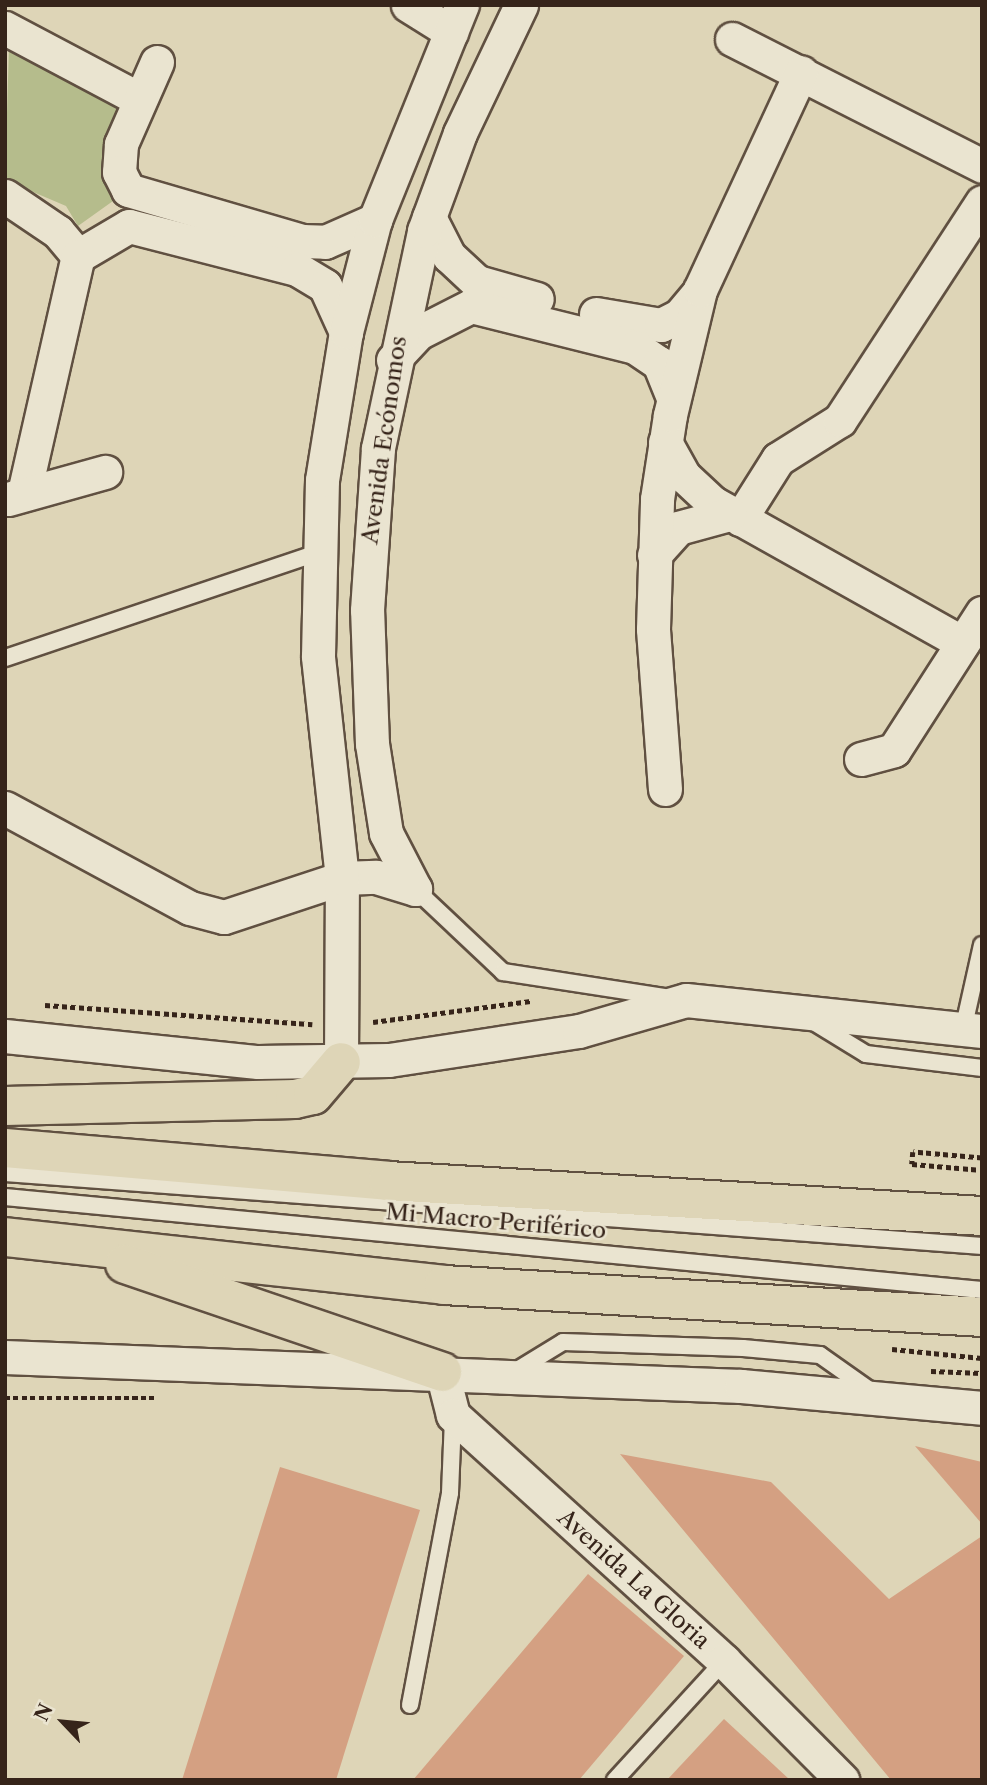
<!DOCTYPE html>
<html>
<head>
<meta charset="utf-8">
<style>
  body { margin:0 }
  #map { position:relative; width:987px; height:1785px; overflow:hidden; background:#ded5b7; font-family:"Libre Caslon Text",serif }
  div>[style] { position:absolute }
  .green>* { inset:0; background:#b5bc8c }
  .building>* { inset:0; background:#d4a082 }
  .path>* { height:4.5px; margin-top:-2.25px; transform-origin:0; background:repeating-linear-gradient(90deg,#36241a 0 5px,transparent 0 8.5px) }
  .roads { filter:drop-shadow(2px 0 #605041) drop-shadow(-2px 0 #605041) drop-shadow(0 2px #605041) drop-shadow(0 -2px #605041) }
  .service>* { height:16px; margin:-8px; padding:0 8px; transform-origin:8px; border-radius:8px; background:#eae4d0 }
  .minor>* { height:33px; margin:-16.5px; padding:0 16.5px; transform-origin:16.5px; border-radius:16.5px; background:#eae4d0 }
  .trunk>* { height:38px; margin:-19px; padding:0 19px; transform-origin:19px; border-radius:19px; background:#ded5b7 }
  span { translate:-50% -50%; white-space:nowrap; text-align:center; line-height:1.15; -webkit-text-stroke:5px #eae4d0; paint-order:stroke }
  .street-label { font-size:23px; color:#36241a }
  .frame { position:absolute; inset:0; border:7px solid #36241a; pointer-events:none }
  .north { position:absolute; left:28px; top:1687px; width:70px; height:70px; -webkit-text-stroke:5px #eae4d0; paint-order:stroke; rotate:296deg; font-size:19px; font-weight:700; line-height:28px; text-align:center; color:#36241a }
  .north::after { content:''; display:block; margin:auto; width:24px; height:32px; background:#36241a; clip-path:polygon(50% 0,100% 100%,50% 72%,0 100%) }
</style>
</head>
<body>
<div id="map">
  <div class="green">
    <div style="clip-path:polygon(9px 46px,127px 106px,109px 165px,113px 201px,78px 226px,66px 206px,5px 180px)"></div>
  </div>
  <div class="building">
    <div style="clip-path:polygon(915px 1446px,982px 1462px,982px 1524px)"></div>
    <div style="clip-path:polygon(620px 1454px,771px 1482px,889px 1599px,982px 1536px,982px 1780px,891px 1780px)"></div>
    <div style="clip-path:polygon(280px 1467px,420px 1510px,336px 1780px,182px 1780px)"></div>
    <div style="clip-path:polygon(588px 1574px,684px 1656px,579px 1780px,413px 1780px)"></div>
    <div style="clip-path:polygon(724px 1719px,790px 1780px,667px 1780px)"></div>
  </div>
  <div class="path">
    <div style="left:45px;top:1005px;width:268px;rotate:4.1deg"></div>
    <div style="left:373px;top:1022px;width:159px;rotate:-7.6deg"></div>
    <div style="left:982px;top:1158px;width:69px;rotate:-175deg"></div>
    <div style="left:913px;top:1152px;width:12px;rotate:95deg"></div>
    <div style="left:912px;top:1164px;width:70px;rotate:4.9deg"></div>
    <div style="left:892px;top:1349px;width:90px;rotate:5.7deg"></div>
    <div style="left:931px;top:1371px;width:51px;rotate:2.2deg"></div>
    <div style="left:5px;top:1398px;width:151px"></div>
  </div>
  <div class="roads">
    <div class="service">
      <div style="left:5px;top:658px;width:329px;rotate:-18.6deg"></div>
      <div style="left:415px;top:889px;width:121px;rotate:43.3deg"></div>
      <div style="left:503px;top:972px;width:163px;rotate:8.8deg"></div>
      <div style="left:812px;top:1021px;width:63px;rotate:31.4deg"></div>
      <div style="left:866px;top:1054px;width:117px;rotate:6.9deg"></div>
      <div style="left:963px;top:1030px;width:87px;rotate:-77.4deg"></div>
      <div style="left:5px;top:1173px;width:980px;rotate:4.27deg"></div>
      <div style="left:5px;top:1197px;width:981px;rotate:5.44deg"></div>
      <div style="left:514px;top:1372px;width:57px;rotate:-31.5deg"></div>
      <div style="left:563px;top:1342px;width:180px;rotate:1.9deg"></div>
      <div style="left:743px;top:1348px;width:77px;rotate:5.2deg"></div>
      <div style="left:820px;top:1355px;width:62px;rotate:35.2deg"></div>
      <div style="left:410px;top:1705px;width:216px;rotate:-79.3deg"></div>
      <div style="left:450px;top:1493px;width:75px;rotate:-87.7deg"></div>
      <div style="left:615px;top:1780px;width:161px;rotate:-47.5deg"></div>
    </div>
    <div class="minor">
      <div style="left:408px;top:5px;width:51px;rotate:32.1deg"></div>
      <div style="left:5px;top:28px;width:152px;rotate:27.9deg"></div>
      <div style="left:732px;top:39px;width:280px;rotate:26.9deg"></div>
      <div style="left:157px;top:62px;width:90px;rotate:113.7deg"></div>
      <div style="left:121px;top:144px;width:28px;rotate:94deg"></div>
      <div style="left:119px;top:172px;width:20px;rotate:63deg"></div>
      <div style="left:128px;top:190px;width:181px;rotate:16.3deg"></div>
      <div style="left:302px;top:241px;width:23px;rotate:2deg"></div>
      <div style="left:325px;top:242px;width:55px;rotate:-23.7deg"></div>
      <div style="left:5px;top:196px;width:64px;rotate:34.2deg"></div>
      <div style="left:58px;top:232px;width:31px;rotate:50deg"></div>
      <div style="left:429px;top:217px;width:44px;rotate:62.9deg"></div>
      <div style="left:449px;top:256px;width:38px;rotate:43deg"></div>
      <div style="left:477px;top:282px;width:62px;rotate:15.8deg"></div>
      <div style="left:78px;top:256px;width:59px;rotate:-30.5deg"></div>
      <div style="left:129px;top:226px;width:173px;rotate:14.4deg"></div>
      <div style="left:297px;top:269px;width:33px;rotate:31deg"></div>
      <div style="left:325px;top:286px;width:51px;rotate:65.5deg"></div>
      <div style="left:596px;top:314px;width:66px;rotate:9.6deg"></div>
      <div style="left:661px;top:325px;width:20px;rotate:-27deg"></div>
      <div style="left:679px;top:316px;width:31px;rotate:-50deg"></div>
      <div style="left:393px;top:360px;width:37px;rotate:-47deg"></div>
      <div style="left:418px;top:333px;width:59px;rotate:-27deg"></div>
      <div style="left:471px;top:306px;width:169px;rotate:14deg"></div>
      <div style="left:635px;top:347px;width:29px;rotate:34deg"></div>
      <div style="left:659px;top:363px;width:37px;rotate:68deg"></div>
      <div style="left:665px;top:442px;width:39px;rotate:61deg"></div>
      <div style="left:684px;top:476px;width:40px;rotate:43deg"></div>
      <div style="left:713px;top:503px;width:286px;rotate:29.3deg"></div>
      <div style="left:24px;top:493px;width:243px;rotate:-77.2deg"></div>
      <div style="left:8px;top:499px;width:101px;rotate:-15.6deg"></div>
      <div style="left:740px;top:519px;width:71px;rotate:-57.7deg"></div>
      <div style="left:778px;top:459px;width:73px;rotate:-32.2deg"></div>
      <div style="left:840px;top:420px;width:260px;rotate:-56.9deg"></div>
      <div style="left:654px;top:555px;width:36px;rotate:-48deg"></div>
      <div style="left:678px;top:528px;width:54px;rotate:-15.1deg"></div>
      <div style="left:861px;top:759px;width:34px;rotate:-15deg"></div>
      <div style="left:894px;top:750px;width:163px;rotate:-57.3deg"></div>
      <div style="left:665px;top:789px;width:160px;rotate:-94.3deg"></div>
      <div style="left:653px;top:629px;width:130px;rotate:-88.2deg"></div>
      <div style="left:657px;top:499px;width:85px;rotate:-81.2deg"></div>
      <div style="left:670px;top:415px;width:129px;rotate:-76.5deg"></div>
      <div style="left:700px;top:290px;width:240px;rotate:-65.1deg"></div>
      <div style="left:5px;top:808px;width:210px;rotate:28.4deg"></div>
      <div style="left:190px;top:908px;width:35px;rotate:15deg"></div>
      <div style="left:224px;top:917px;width:124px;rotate:-18.3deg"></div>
      <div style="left:342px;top:878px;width:34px;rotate:-2deg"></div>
      <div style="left:376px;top:877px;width:41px;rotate:17.1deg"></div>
      <div style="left:415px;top:889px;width:63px;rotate:-117.4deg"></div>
      <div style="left:386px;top:833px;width:90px;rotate:-98.9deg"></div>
      <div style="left:372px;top:744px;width:134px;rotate:-92.1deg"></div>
      <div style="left:367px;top:610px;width:162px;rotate:-86.1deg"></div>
      <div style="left:378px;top:448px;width:222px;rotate:-78deg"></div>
      <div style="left:424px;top:231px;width:104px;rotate:-69.8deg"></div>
      <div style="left:460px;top:133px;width:142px;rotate:-64.5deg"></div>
      <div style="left:5px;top:1036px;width:254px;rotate:5.9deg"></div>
      <div style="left:258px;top:1062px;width:131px;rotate:-0.9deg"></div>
      <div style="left:389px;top:1060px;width:192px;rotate:-8.7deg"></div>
      <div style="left:579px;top:1031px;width:111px;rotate:-16.2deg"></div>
      <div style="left:686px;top:1000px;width:298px;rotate:6deg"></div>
      <div style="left:341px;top:1062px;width:184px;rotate:-89.7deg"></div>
      <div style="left:342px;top:878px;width:223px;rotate:-96.2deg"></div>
      <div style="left:318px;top:656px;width:176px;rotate:-88.7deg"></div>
      <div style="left:322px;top:480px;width:150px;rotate:-80.8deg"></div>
      <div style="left:346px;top:332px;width:116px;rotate:-75.5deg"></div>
      <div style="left:375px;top:220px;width:232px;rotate:-68deg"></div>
      <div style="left:5px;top:1357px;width:737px;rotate:2.26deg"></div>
      <div style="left:741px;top:1386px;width:242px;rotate:5.2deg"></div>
      <div style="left:442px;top:1372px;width:44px;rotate:75.7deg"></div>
      <div style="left:453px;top:1415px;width:366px;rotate:42.2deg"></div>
      <div style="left:724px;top:1661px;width:168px;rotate:45.2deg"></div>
    </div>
    <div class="trunk">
      <div style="left:5px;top:1106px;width:290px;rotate:-1.4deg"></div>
      <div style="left:295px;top:1099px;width:18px;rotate:-13deg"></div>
      <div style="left:313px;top:1095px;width:43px;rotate:-49.7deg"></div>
      <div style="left:5px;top:1148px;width:384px;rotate:4.9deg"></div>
      <div style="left:388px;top:1181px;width:595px;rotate:3.37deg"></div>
      <div style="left:5px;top:1237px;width:442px;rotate:6.2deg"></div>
      <div style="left:444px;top:1285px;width:539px;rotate:3.4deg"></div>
      <div style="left:125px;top:1264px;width:335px;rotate:18.8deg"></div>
    </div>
  </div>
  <div class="street-label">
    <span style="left:384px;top:440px;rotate:-82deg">Avenida Ecónomos</span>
    <span style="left:496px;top:1221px;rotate:5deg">Mi Macro Periférico</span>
    <span style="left:634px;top:1579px;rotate:42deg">Avenida La Gloria</span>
  </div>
  <div class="frame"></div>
  <div class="north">N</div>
</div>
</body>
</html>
